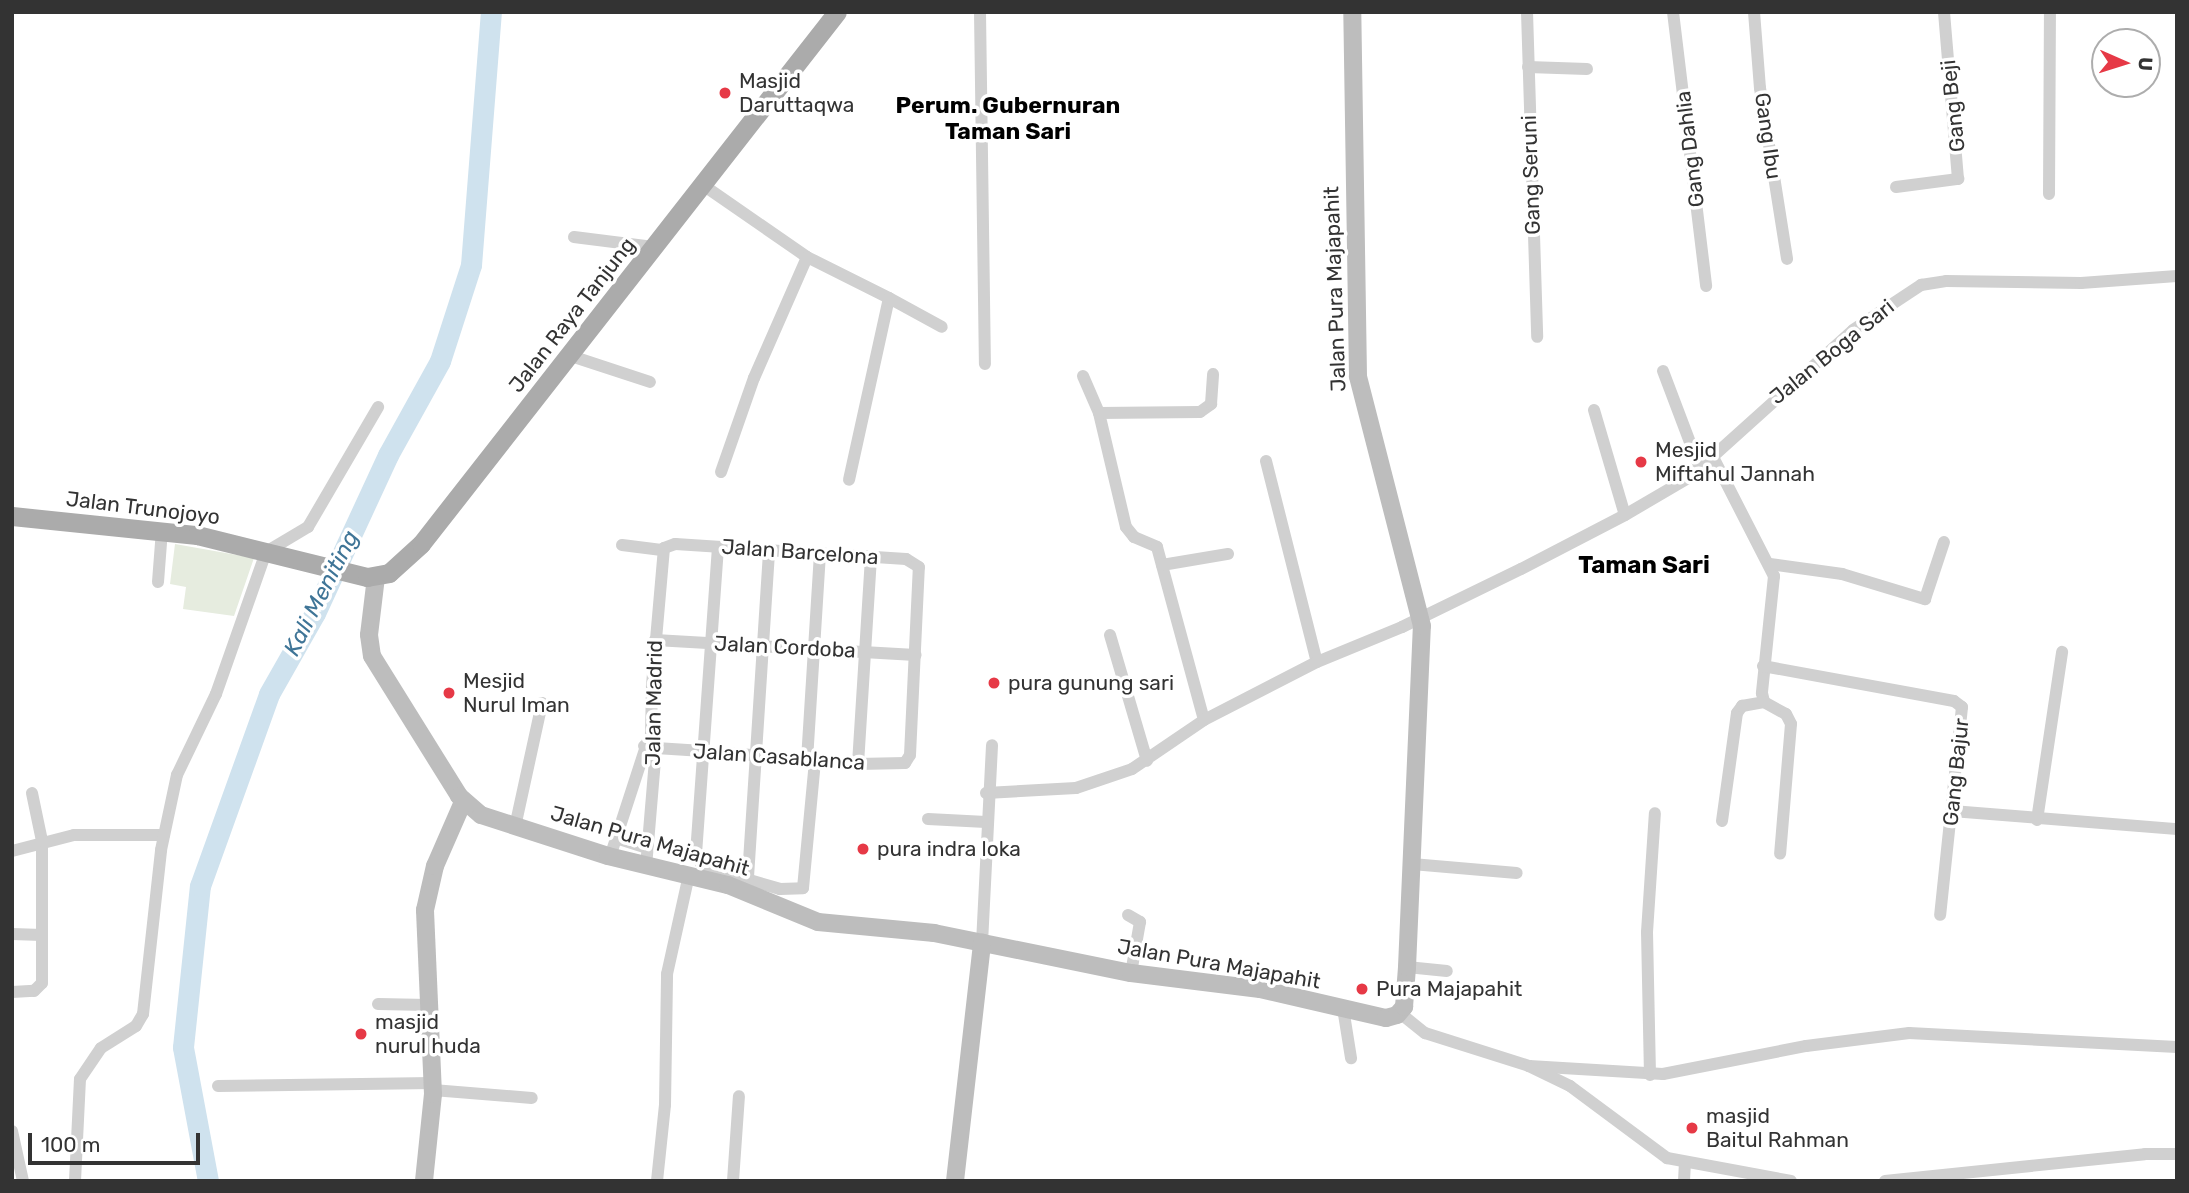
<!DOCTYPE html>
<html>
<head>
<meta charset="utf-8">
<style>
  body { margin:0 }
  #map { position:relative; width:2189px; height:1193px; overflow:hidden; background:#fff; font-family:Rubik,sans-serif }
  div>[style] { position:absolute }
  .green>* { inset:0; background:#e6ecdf }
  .river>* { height:21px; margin:-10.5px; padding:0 10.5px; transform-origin:10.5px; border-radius:10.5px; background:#cfe2ee }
  .street>* { height:12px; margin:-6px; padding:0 6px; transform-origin:6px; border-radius:6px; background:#d0d0d0 }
  .secondary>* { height:18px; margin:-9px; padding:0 9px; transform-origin:9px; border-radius:9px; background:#bdbdbd }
  .primary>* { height:19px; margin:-9.5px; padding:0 9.5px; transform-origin:9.5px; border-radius:9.5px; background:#ababab }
  .dots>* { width:19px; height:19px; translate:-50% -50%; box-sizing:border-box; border:4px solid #fff; border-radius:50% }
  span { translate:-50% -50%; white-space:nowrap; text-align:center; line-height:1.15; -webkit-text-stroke:7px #fff; paint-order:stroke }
  .poi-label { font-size:21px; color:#333 }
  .left { translate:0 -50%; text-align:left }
  .street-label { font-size:21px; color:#333 }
  .neighbourhood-label { font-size:23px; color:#000; font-weight:700 }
  .water-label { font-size:23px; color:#3f7597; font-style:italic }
  .quarter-label { font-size:24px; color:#000; font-weight:700 }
  .frame { position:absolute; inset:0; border:14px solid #333; pointer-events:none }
  .north { position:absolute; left:2091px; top:28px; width:70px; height:70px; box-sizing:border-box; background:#fff; border:2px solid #adadad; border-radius:50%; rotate:93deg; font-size:19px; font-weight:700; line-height:28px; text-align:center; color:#333 }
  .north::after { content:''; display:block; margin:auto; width:24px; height:32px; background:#e63946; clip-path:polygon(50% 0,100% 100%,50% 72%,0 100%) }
  .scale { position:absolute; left:28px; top:1133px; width:172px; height:32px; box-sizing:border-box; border:4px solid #333; border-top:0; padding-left:9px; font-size:21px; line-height:24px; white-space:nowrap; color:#333; -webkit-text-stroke:5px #fff; paint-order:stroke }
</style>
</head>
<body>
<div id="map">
  <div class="green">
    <div style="clip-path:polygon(175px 544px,254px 558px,234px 616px,183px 609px,186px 587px,170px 584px)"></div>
  </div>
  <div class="river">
    <div style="left:208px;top:1181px;width:136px;rotate:-100.6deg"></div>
    <div style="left:183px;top:1047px;width:162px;rotate:-84deg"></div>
    <div style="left:200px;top:886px;width:204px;rotate:-70.2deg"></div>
    <div style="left:269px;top:694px;width:93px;rotate:-60.4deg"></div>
    <div style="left:315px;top:613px;width:174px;rotate:-65.2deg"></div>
    <div style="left:388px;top:455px;width:107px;rotate:-61deg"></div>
    <div style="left:440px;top:361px;width:101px;rotate:-72.1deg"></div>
    <div style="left:471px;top:265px;width:254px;rotate:-85.5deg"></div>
  </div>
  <div class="street">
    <div style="left:980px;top:12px;width:352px;rotate:89.2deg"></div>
    <div style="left:1527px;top:12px;width:325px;rotate:88.2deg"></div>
    <div style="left:1673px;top:12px;width:276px;rotate:83.1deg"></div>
    <div style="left:1754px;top:12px;width:76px;rotate:85.5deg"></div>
    <div style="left:1760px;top:88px;width:173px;rotate:81deg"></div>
    <div style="left:1528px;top:67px;width:59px;rotate:1.9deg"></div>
    <div style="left:703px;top:185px;width:126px;rotate:34.7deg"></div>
    <div style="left:807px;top:257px;width:92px;rotate:26.6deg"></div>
    <div style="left:889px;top:298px;width:186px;rotate:102.4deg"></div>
    <div style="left:1896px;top:187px;width:63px;rotate:-7.4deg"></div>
    <div style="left:1958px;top:179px;width:168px;rotate:-94.8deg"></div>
    <div style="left:2049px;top:194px;width:182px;rotate:-89.7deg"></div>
    <div style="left:574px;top:237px;width:80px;rotate:7.2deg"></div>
    <div style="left:889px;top:298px;width:60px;rotate:28.7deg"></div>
    <div style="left:571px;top:356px;width:83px;rotate:18.2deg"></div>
    <div style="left:1663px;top:371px;width:105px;rotate:69.3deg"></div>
    <div style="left:1083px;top:376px;width:40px;rotate:66.6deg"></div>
    <div style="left:1099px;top:413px;width:117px;rotate:76.7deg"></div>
    <div style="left:1126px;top:527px;width:13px;rotate:51deg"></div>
    <div style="left:1134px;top:537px;width:25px;rotate:23deg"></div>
    <div style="left:1157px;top:547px;width:179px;rotate:74.8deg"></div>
    <div style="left:1594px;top:410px;width:109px;rotate:73.6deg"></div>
    <div style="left:1099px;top:413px;width:101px;rotate:-0.6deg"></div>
    <div style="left:1200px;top:412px;width:14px;rotate:-36deg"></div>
    <div style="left:1211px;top:404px;width:30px;rotate:-86deg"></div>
    <div style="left:1713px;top:457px;width:134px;rotate:62.9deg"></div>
    <div style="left:1774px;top:576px;width:118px;rotate:95.9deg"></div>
    <div style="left:1762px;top:693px;width:9px;rotate:77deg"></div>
    <div style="left:1764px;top:702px;width:25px;rotate:29deg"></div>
    <div style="left:1786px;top:714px;width:11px;rotate:63deg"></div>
    <div style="left:1791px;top:724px;width:130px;rotate:94.8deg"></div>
    <div style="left:1266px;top:461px;width:207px;rotate:75.8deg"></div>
    <div style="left:721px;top:472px;width:100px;rotate:-70.7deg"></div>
    <div style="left:754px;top:378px;width:132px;rotate:-66.3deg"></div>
    <div style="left:622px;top:545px;width:40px;rotate:7.1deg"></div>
    <div style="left:718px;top:547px;width:305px;rotate:94.1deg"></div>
    <div style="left:696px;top:851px;width:16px;rotate:68deg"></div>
    <div style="left:702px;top:866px;width:81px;rotate:16.4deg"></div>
    <div style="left:780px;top:889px;width:23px;rotate:-2deg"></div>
    <div style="left:803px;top:888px;width:129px;rotate:-84.6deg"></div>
    <div style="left:1770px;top:564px;width:73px;rotate:7.9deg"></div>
    <div style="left:1842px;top:574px;width:87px;rotate:16.8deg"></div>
    <div style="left:1925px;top:599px;width:60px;rotate:-71.6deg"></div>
    <div style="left:1162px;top:565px;width:67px;rotate:-9.5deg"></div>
    <div style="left:158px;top:582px;width:52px;rotate:-85.6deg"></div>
    <div style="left:1110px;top:635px;width:131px;rotate:73.6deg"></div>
    <div style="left:655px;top:640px;width:261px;rotate:3.3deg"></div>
    <div style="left:1763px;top:666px;width:194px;rotate:10.4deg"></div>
    <div style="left:1954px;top:701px;width:10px;rotate:37deg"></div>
    <div style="left:1962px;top:707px;width:209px;rotate:96deg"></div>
    <div style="left:644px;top:746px;width:12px;rotate:9deg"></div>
    <div style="left:656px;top:748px;width:47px;rotate:3.7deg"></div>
    <div style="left:703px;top:751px;width:156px;rotate:4.8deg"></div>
    <div style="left:858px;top:764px;width:47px;rotate:-1.2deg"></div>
    <div style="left:905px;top:763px;width:9px;rotate:-58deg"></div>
    <div style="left:910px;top:755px;width:188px;rotate:-87.3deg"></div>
    <div style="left:919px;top:567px;width:15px;rotate:-148deg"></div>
    <div style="left:906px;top:559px;width:231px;rotate:-176.3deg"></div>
    <div style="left:675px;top:544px;width:12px;rotate:160deg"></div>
    <div style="left:664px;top:548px;width:139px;rotate:95deg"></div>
    <div style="left:652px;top:686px;width:47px;rotate:91.2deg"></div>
    <div style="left:651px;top:733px;width:16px;rotate:72deg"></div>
    <div style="left:656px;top:748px;width:118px;rotate:94.8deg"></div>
    <div style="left:807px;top:760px;width:206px;rotate:-86.4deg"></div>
    <div style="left:858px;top:764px;width:207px;rotate:-86.4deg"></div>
    <div style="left:986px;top:793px;width:90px;rotate:-3.2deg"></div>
    <div style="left:1076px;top:788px;width:59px;rotate:-18.7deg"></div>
    <div style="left:1132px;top:769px;width:87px;rotate:-34.2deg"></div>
    <div style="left:1204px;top:720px;width:127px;rotate:-27.2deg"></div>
    <div style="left:1317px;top:662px;width:92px;rotate:-22.4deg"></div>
    <div style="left:1402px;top:627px;width:132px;rotate:-26deg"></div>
    <div style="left:1521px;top:569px;width:117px;rotate:-27.4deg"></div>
    <div style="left:1625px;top:515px;width:75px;rotate:-30.3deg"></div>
    <div style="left:1690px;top:477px;width:219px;rotate:-42deg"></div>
    <div style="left:1853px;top:330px;width:82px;rotate:-33.5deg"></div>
    <div style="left:1921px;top:285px;width:25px;rotate:-9deg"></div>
    <div style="left:1946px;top:281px;width:135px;rotate:0.8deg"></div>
    <div style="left:2081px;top:283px;width:96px;rotate:-4.2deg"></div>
    <div style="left:1952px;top:811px;width:226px;rotate:4.6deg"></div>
    <div style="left:928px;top:819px;width:58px;rotate:3deg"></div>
    <div style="left:2037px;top:820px;width:170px;rotate:-81.5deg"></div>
    <div style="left:1722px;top:821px;width:109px;rotate:-82.1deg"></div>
    <div style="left:1737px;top:713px;width:9px;rotate:-54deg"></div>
    <div style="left:1742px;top:706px;width:22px;rotate:-10deg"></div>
    <div style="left:515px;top:827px;width:127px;rotate:-77.7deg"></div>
    <div style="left:616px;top:838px;width:32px;rotate:18deg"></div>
    <div style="left:12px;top:851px;width:64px;rotate:-14.5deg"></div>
    <div style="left:74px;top:835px;width:90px"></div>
    <div style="left:610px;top:857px;width:123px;rotate:-72deg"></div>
    <div style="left:1412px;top:864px;width:105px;rotate:4.9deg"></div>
    <div style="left:748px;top:877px;width:327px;rotate:-86.3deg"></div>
    <div style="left:1128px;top:915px;width:14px;rotate:30deg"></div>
    <div style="left:1140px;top:922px;width:52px;rotate:100deg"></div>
    <div style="left:12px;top:934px;width:30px;rotate:2deg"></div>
    <div style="left:982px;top:943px;width:198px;rotate:-87.1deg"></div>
    <div style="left:1407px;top:967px;width:40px;rotate:5.7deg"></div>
    <div style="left:12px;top:992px;width:22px;rotate:-3deg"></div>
    <div style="left:34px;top:991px;width:11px;rotate:-45deg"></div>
    <div style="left:42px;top:983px;width:142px;rotate:-90deg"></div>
    <div style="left:42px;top:841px;width:49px;rotate:-101.8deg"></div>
    <div style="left:378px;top:1004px;width:50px;rotate:1.1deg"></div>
    <div style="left:1343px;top:1008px;width:51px;rotate:80.9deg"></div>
    <div style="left:1400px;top:1013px;width:32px;rotate:39deg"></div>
    <div style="left:1425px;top:1033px;width:109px;rotate:17.6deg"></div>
    <div style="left:1529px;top:1066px;width:46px;rotate:26deg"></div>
    <div style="left:1570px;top:1086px;width:121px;rotate:36.6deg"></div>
    <div style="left:1667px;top:1158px;width:126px;rotate:10.5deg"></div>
    <div style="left:1529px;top:1066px;width:134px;rotate:3.4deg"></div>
    <div style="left:1663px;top:1074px;width:146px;rotate:-11.1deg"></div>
    <div style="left:1806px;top:1046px;width:104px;rotate:-7.2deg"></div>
    <div style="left:1909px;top:1033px;width:268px;rotate:3deg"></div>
    <div style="left:1650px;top:1075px;width:143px;rotate:-91.2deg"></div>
    <div style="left:1647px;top:932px;width:119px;rotate:-86.2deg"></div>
    <div style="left:218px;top:1086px;width:215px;rotate:-0.8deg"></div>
    <div style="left:433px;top:1090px;width:99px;rotate:4.6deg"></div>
    <div style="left:12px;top:1131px;width:51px;rotate:77.6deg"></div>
    <div style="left:75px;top:1181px;width:102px;rotate:-87.2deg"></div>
    <div style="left:80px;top:1079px;width:37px;rotate:-56deg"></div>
    <div style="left:101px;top:1048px;width:41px;rotate:-32.2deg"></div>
    <div style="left:136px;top:1026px;width:14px;rotate:-60deg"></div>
    <div style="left:143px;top:1014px;width:165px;rotate:-83.7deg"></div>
    <div style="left:161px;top:850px;width:77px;rotate:-78deg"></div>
    <div style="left:177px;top:775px;width:90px;rotate:-64.3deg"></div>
    <div style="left:216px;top:694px;width:151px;rotate:-70.6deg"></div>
    <div style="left:266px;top:552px;width:49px;rotate:-30.8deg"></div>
    <div style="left:308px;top:527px;width:139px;rotate:-59.7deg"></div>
    <div style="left:657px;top:1181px;width:76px;rotate:-84deg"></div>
    <div style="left:665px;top:1105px;width:131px;rotate:-89.1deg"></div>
    <div style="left:667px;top:974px;width:101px;rotate:-77.5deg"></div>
    <div style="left:733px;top:1181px;width:85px;rotate:-86deg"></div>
    <div style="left:1684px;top:1181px;width:18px;rotate:-87deg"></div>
    <div style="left:1885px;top:1181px;width:261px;rotate:-5.9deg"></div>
    <div style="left:2145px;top:1154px;width:32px"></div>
  </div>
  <div class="secondary">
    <div style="left:376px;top:577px;width:58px;rotate:96.9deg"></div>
    <div style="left:369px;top:635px;width:21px;rotate:82deg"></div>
    <div style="left:372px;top:656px;width:165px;rotate:58.1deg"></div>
    <div style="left:459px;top:796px;width:29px;rotate:41deg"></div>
    <div style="left:481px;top:815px;width:133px;rotate:17.9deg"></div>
    <div style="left:608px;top:856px;width:123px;rotate:13.6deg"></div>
    <div style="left:728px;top:885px;width:97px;rotate:22.3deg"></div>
    <div style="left:818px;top:922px;width:117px;rotate:5.4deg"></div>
    <div style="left:934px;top:933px;width:201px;rotate:11.5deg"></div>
    <div style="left:1131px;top:973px;width:130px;rotate:7.1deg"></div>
    <div style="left:1260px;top:989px;width:129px;rotate:13deg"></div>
    <div style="left:1386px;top:1018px;width:11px;rotate:-15deg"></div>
    <div style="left:1397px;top:1015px;width:11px;rotate:-49deg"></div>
    <div style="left:1404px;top:1007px;width:40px;rotate:-85.7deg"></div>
    <div style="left:1407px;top:967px;width:341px;rotate:-87.5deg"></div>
    <div style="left:1422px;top:626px;width:258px;rotate:-104.4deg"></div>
    <div style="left:1358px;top:376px;width:364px;rotate:-90.9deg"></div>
    <div style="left:424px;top:1181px;width:87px;rotate:-84.1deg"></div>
    <div style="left:433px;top:1094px;width:184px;rotate:-92.5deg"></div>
    <div style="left:425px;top:910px;width:45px;rotate:-77.2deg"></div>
    <div style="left:435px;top:866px;width:70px;rotate:-66.4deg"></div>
    <div style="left:955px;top:1181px;width:240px;rotate:-83.5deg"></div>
  </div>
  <div class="primary">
    <div style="left:12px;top:516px;width:186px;rotate:5.9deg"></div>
    <div style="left:197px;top:535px;width:175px;rotate:13.9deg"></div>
    <div style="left:367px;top:577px;width:22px;rotate:-10deg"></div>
    <div style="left:389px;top:573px;width:43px;rotate:-42.2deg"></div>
    <div style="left:421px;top:544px;width:675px;rotate:-51.98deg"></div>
  </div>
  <div class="dots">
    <div style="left:725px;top:93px;background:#e63946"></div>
    <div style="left:1641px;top:462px;background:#e63946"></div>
    <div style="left:994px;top:683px;background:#e63946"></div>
    <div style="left:449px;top:693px;background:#e63946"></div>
    <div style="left:863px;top:849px;background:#e63946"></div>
    <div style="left:1362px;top:989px;background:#e63946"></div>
    <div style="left:361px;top:1034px;background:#e63946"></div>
    <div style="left:1692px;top:1128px;background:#e63946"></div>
  </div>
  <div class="poi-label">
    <span class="left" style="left:739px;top:93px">Masjid<br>Daruttaqwa</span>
    <span class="left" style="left:1655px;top:462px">Mesjid<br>Miftahul Jannah</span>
    <span class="left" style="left:463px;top:693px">Mesjid<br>Nurul Iman</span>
    <span class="left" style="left:1008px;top:683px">pura gunung sari</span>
    <span class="left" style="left:877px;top:849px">pura indra loka</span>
    <span class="left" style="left:1376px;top:989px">Pura Majapahit</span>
    <span class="left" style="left:375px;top:1034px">masjid<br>nurul huda</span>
    <span class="left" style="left:1706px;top:1128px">masjid<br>Baitul Rahman</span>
  </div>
  <div class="street-label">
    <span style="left:1953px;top:106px;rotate:-96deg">Gang Beji</span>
    <span style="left:1768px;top:136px;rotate:82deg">Gang Ibu</span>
    <span style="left:1690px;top:149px;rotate:-97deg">Gang Dahlia</span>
    <span style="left:1531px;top:175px;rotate:-92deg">Gang Seruni</span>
    <span style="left:1335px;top:289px;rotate:-92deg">Jalan Pura Majapahit</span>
    <span style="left:572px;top:315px;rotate:-52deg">Jalan Raya Tanjung</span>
    <span style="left:1832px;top:352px;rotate:-39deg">Jalan Boga Sari</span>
    <span style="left:143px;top:508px;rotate:7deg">Jalan Trunojoyo</span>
    <span style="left:800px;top:552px;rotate:4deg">Jalan Barcelona</span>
    <span style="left:785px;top:647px;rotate:3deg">Jalan Cordoba</span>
    <span style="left:654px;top:703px;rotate:-89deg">Jalan Madrid</span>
    <span style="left:779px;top:757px;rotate:4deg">Jalan Casablanca</span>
    <span style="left:1956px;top:772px;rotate:-84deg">Gang Bajur</span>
    <span style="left:650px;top:841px;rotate:16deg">Jalan Pura Majapahit</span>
    <span style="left:1219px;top:964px;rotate:10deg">Jalan Pura Majapahit</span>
  </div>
  <div class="neighbourhood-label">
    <span style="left:1008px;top:118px">Perum. Gubernuran<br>Taman Sari</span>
  </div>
  <div class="water-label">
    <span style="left:321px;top:593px;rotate:-63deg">Kali Meniting</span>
  </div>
  <div class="quarter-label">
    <span style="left:1644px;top:566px">Taman Sari</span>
  </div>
  <div class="frame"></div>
  <div class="north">U</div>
  <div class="scale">100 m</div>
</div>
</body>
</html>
